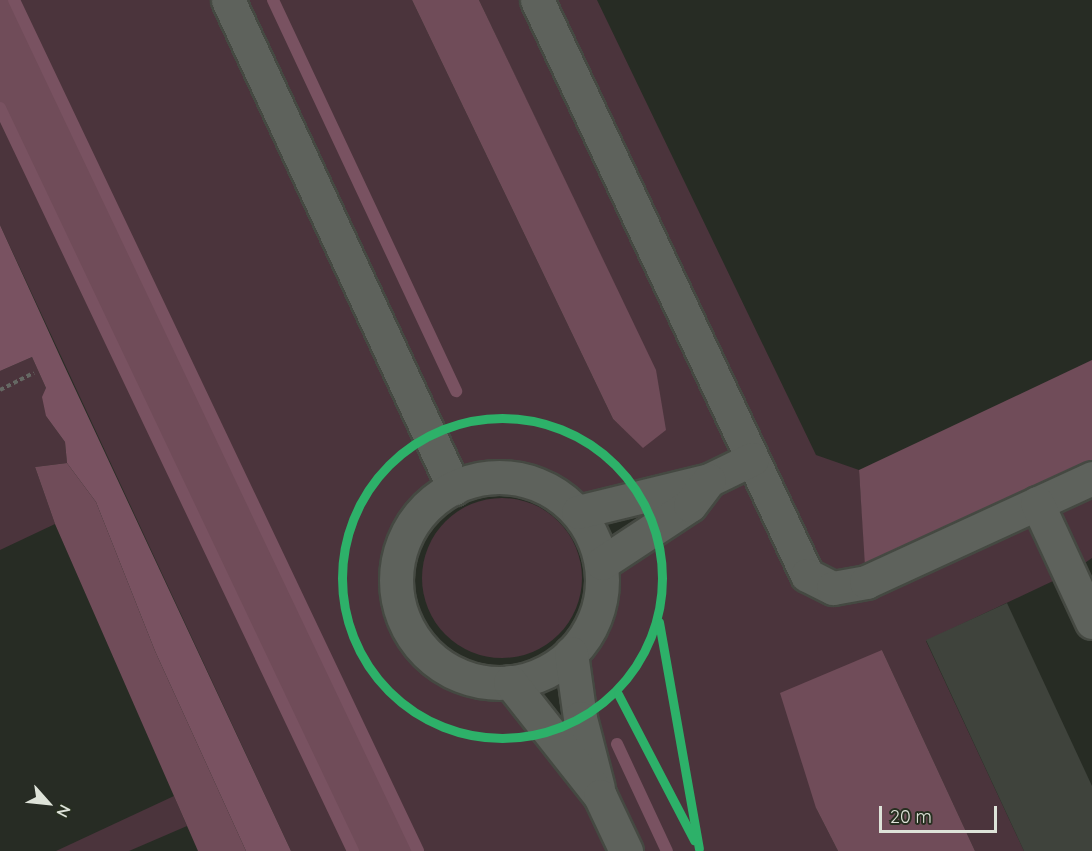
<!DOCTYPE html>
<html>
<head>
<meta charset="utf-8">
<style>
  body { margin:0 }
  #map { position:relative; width:1092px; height:851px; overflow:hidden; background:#272c24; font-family:Quicksand,sans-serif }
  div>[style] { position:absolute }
  .green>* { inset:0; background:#4b343c }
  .round { border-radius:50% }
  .forest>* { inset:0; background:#704c59 }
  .water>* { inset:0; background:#795261 }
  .stream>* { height:12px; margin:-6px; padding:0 6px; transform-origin:6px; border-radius:6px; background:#795261 }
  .building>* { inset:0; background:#3f433c }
  .path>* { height:4px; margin-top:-2px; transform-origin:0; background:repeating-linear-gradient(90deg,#656863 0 4.5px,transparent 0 7.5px) }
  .roads { filter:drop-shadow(2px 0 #454942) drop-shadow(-2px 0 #454942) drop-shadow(0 2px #454942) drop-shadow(0 -2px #454942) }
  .minor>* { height:33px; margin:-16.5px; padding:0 16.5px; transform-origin:16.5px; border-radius:16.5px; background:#5e625c }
  .minor>.ring { margin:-16.5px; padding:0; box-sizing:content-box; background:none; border:33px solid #5e625c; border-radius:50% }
  .cycleway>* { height:9px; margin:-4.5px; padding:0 4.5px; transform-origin:4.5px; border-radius:4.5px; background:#2db169 }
  .cycleway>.ring { margin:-4.5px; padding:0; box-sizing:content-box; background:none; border:9px solid #2db169; border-radius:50% }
  span { translate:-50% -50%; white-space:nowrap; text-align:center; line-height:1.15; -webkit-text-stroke:6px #272f20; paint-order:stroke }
  .north { position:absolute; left:18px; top:773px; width:60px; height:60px; -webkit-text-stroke:4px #272f20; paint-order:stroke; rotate:117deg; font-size:16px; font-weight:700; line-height:24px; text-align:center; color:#dee3d9 }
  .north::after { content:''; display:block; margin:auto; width:21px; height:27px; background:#dee3d9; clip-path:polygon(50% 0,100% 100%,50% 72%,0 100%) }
  .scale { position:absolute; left:879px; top:806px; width:118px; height:27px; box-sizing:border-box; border:3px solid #dee3d9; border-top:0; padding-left:8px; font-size:18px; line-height:21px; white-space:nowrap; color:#dee3d9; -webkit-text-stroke:4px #272f20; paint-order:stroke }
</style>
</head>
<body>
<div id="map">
  <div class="green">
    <div style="clip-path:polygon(evenodd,14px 0,412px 0,613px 419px,643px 447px,655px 370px,479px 0,597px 0,816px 455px,859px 470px,867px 582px,1092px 478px,1092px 558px,1070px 573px,926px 641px,1024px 851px,975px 851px,882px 650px,816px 808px,838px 851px,418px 851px,14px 0,514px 477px,549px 489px,578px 512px,690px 505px,602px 563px,601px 600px,588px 635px,571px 653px,569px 756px,510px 682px,493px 684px,457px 676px,426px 655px,404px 624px,395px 589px,399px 552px,416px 518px,443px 493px,477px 479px,514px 477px)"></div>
    <div style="clip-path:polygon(0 108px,353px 851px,291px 851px,0 225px)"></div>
    <div style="clip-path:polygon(32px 357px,46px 388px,46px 416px,65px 442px,67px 463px,35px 467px,55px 524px,0 550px,0 371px)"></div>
    <div class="round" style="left:422px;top:498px;width:160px;height:160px"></div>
    <div style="clip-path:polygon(174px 796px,187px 826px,129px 851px,56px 851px)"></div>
  </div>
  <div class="forest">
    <div style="clip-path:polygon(0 0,14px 0,418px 851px,353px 851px,0 108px)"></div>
    <div style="clip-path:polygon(412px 0,479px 0,656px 370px,666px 430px,643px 448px,613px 419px)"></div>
    <div style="clip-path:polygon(1092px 360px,1092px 478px,866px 582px,859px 470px)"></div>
    <div style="clip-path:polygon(67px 463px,96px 502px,155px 651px,246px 851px,198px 851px,55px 524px,35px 467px)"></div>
    <div style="clip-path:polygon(882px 650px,975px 851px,838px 851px,816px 808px,780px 693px)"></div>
  </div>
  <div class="water">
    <div style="clip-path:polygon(0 225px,63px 363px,291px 851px,246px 851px,155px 651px,96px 502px,67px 463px,65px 442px,46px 416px,42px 397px,46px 388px,32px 357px,0 371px)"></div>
  </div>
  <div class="stream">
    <div style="left:14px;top:0;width:942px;rotate:64.6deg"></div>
    <div style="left:273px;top:0;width:432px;rotate:64.9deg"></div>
    <div style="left:0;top:108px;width:823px;rotate:64.59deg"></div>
    <div style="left:617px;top:744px;width:118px;rotate:65deg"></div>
  </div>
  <div class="building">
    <div style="clip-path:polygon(1007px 603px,1092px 786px,1092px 851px,1024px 851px,926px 640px)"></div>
  </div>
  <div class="path">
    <div style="left:0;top:390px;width:38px;rotate:-27deg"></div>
  </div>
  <div class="roads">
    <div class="minor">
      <div style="left:228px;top:0;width:538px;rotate:65.15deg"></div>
      <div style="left:537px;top:0;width:635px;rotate:64.85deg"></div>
      <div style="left:807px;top:575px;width:29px;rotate:27deg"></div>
      <div style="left:833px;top:588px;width:34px;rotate:-10deg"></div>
      <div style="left:866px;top:582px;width:249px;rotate:-24.7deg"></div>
      <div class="ring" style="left:396px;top:477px;width:173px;height:173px"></div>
      <div style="left:1037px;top:503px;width:131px;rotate:65.2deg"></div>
      <div style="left:578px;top:512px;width:135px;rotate:-13.7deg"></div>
      <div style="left:709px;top:480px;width:48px;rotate:-26deg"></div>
      <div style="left:602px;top:563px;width:105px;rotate:-33.4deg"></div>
      <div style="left:690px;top:505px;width:31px;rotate:-53deg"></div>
      <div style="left:571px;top:653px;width:66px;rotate:82.1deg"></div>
      <div style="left:580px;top:718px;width:72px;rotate:75.6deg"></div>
      <div style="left:510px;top:682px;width:145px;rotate:51.7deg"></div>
      <div style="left:600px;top:796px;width:61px;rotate:64.7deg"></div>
    </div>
  </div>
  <div class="cycleway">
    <div class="ring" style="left:342px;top:418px;width:311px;height:311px"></div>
    <div style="left:659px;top:622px;width:230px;rotate:80deg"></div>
    <div style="left:618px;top:694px;width:165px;rotate:62.5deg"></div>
  </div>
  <div class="north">N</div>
  <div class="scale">20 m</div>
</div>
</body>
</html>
